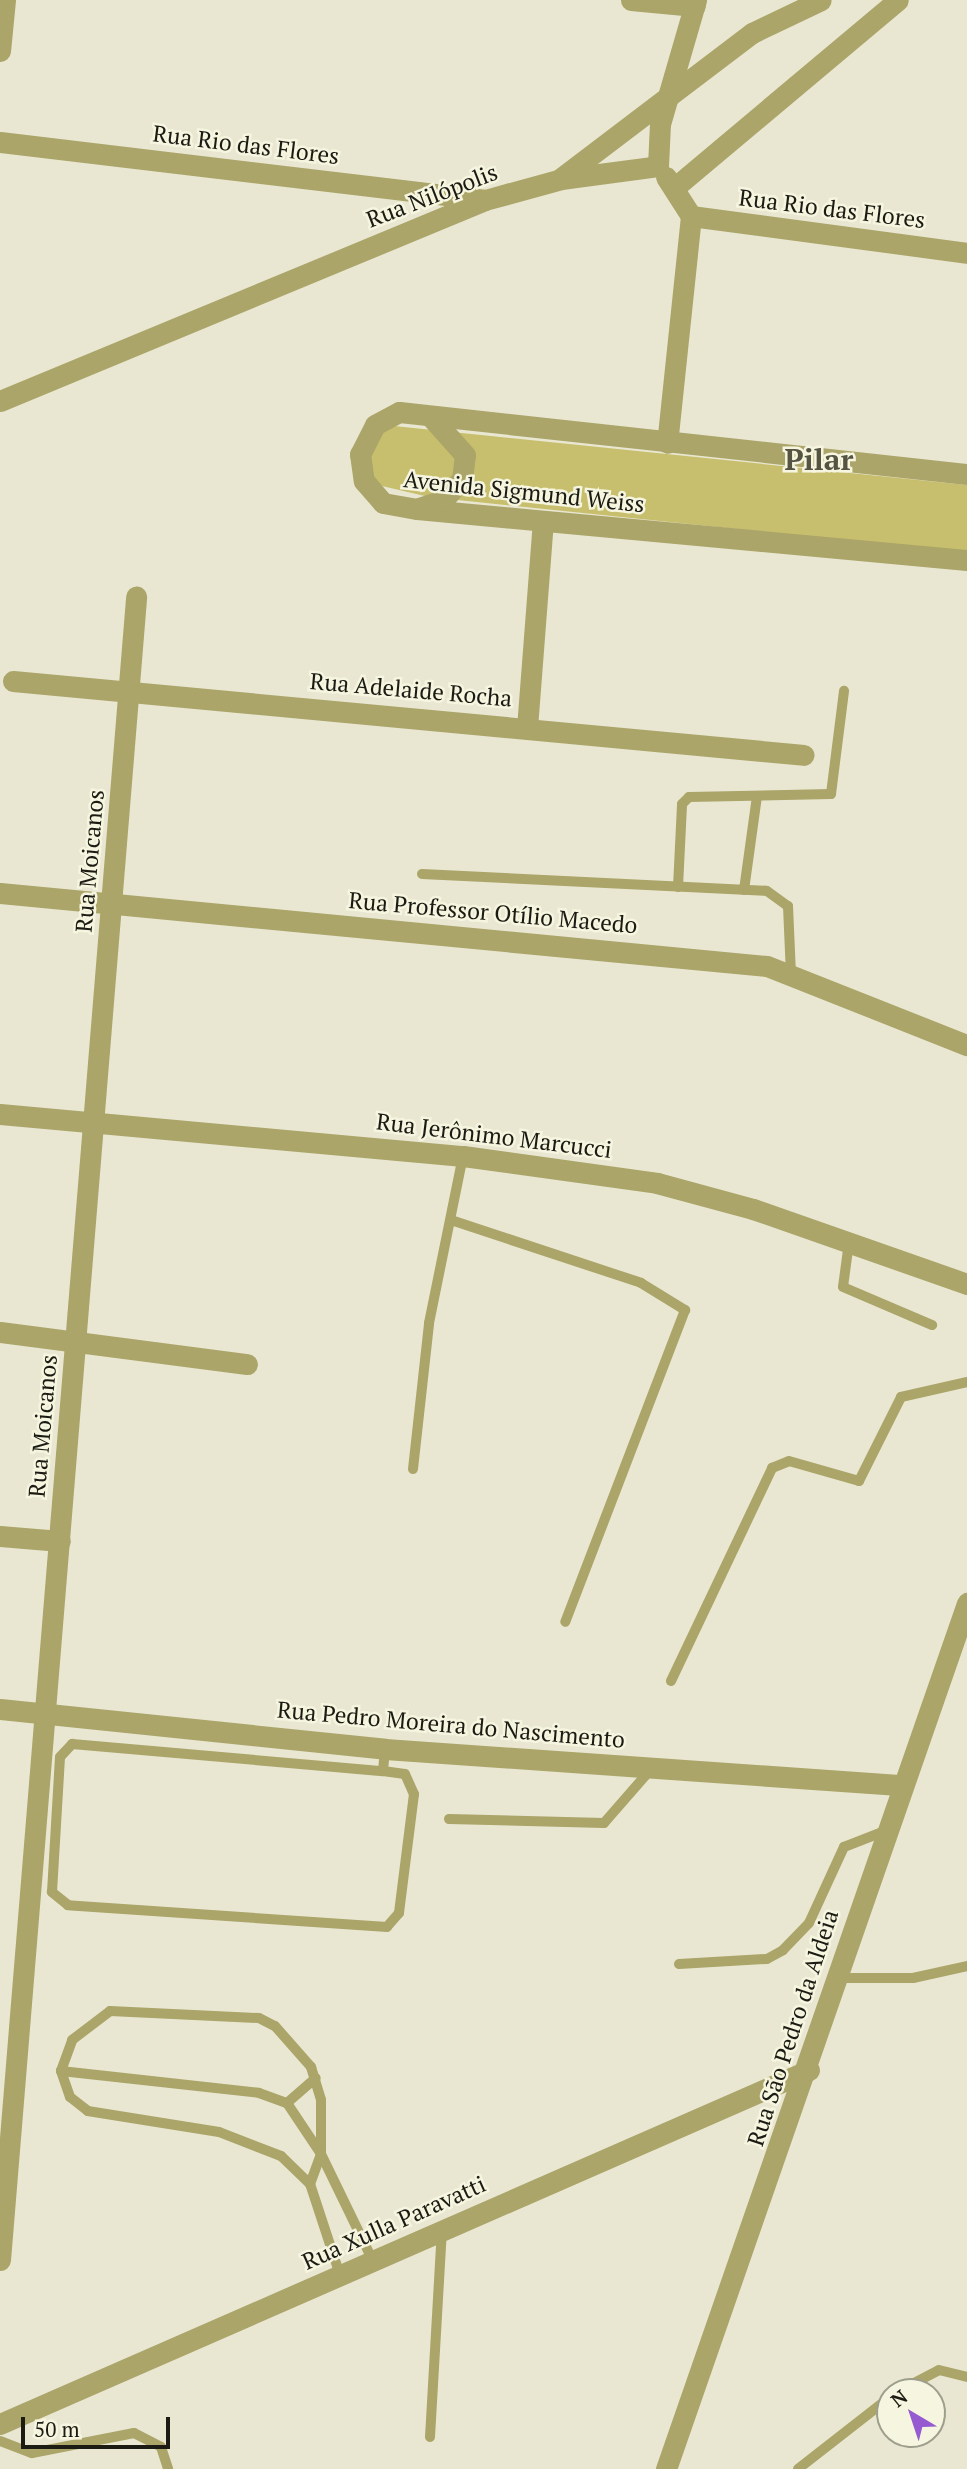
<!DOCTYPE html>
<html>
<head>
<meta charset="utf-8">
<style>
  body { margin:0 }
  #map { position:relative; width:967px; height:2469px; overflow:hidden; background:#e9e7d2; font-family:"PT Serif",serif }
  div>[style] { position:absolute }
  .green>* { inset:0; background:#c7bf6d }
  .lane>* { height:10px; margin:-5px; padding:0 5px; transform-origin:5px; border-radius:5px; background:#aba569 }
  .street>* { height:21px; margin:-10.5px; padding:0 10.5px; transform-origin:10.5px; border-radius:10.5px; background:#aba569 }
  span { translate:-50% -50%; white-space:nowrap; text-align:center; line-height:1.15; -webkit-text-stroke:5px #f6f5df; paint-order:stroke }
  .street-label { font-size:23px; color:#1b1b13 }
  .district-label { font-size:30px; color:#555442; font-weight:700 }
  .north { position:absolute; left:876px; top:2378px; width:70px; height:70px; box-sizing:border-box; background:#f6f5df; border:2px solid #9e9e8d; border-radius:50%; rotate:321deg; font-size:19px; font-weight:700; line-height:28px; text-align:center; color:#1b1b13 }
  .north::after { content:''; display:block; margin:auto; width:24px; height:32px; background:#965ad1; clip-path:polygon(50% 0,100% 100%,50% 72%,0 100%) }
  .scale { position:absolute; left:21px; top:2417px; width:149px; height:32px; box-sizing:border-box; border:4px solid #1b1b13; border-top:0; padding-left:9px; font-size:21px; line-height:24px; white-space:nowrap; color:#1b1b13; -webkit-text-stroke:5px #f6f5df; paint-order:stroke }
</style>
</head>
<body>
<div id="map">
  <div class="green">
    <div style="clip-path:polygon(394px 426px,967px 485px,967px 553px,429px 497px,382px 486px,363px 469px,370px 438px)"></div>
  </div>
  <div class="lane">
    <div style="left:422px;top:874px;width:345px;rotate:2.8deg"></div>
    <div style="left:767px;top:891px;width:26px;rotate:36deg"></div>
    <div style="left:788px;top:906px;width:68px;rotate:87.5deg"></div>
    <div style="left:678px;top:887px;width:83px;rotate:-87.2deg"></div>
    <div style="left:682px;top:804px;width:10px;rotate:-45deg"></div>
    <div style="left:689px;top:797px;width:142px;rotate:-1.2deg"></div>
    <div style="left:831px;top:794px;width:104px;rotate:-82.8deg"></div>
    <div style="left:744px;top:890px;width:95px;rotate:-82.1deg"></div>
    <div style="left:454px;top:1221px;width:197px;rotate:18.3deg"></div>
    <div style="left:641px;top:1283px;width:52px;rotate:31.5deg"></div>
    <div style="left:685px;top:1310px;width:334px;rotate:111deg"></div>
    <div style="left:849px;top:1242px;width:45px;rotate:97.6deg"></div>
    <div style="left:843px;top:1287px;width:97px;rotate:23.1deg"></div>
    <div style="left:413px;top:1469px;width:147px;rotate:-83.7deg"></div>
    <div style="left:429px;top:1323px;width:170px;rotate:-78.5deg"></div>
    <div style="left:671px;top:1681px;width:236px;rotate:-64.6deg"></div>
    <div style="left:772px;top:1468px;width:18px;rotate:-22deg"></div>
    <div style="left:789px;top:1461px;width:73px;rotate:15.9deg"></div>
    <div style="left:859px;top:1481px;width:94px;rotate:-63.4deg"></div>
    <div style="left:901px;top:1397px;width:68px;rotate:-12.8deg"></div>
    <div style="left:383px;top:1771px;width:22px;rotate:8deg"></div>
    <div style="left:405px;top:1774px;width:22px;rotate:66deg"></div>
    <div style="left:414px;top:1794px;width:120px;rotate:97.2deg"></div>
    <div style="left:399px;top:1913px;width:18px;rotate:131deg"></div>
    <div style="left:387px;top:1927px;width:320px;rotate:-176.1deg"></div>
    <div style="left:68px;top:1905px;width:21px;rotate:-141deg"></div>
    <div style="left:52px;top:1892px;width:135px;rotate:-86.6deg"></div>
    <div style="left:60px;top:1757px;width:18px;rotate:-47deg"></div>
    <div style="left:72px;top:1744px;width:312px;rotate:5deg"></div>
    <div style="left:383px;top:1771px;width:22px;rotate:-85deg"></div>
    <div style="left:449px;top:1819px;width:155px;rotate:1.5deg"></div>
    <div style="left:604px;top:1823px;width:73px;rotate:-48.9deg"></div>
    <div style="left:679px;top:1964px;width:88px;rotate:-3.3deg"></div>
    <div style="left:767px;top:1959px;width:18px;rotate:-29deg"></div>
    <div style="left:783px;top:1950px;width:37px;rotate:-46deg"></div>
    <div style="left:809px;top:1923px;width:84px;rotate:-65.3deg"></div>
    <div style="left:844px;top:1847px;width:44px;rotate:-21.3deg"></div>
    <div style="left:838px;top:1978px;width:75px"></div>
    <div style="left:913px;top:1978px;width:55px;rotate:-12.5deg"></div>
    <div style="left:61px;top:2071px;width:199px;rotate:6.3deg"></div>
    <div style="left:259px;top:2093px;width:30px;rotate:20deg"></div>
    <div style="left:287px;top:2103px;width:38px;rotate:-41deg"></div>
    <div style="left:287px;top:2103px;width:61px;rotate:56.3deg"></div>
    <div style="left:321px;top:2154px;width:32px;rotate:110deg"></div>
    <div style="left:340px;top:2275px;width:96px;rotate:-108.2deg"></div>
    <div style="left:310px;top:2184px;width:40px;rotate:-136deg"></div>
    <div style="left:281px;top:2156px;width:66px;rotate:-158.8deg"></div>
    <div style="left:219px;top:2132px;width:133px;rotate:-170.9deg"></div>
    <div style="left:88px;top:2111px;width:23px;rotate:-142deg"></div>
    <div style="left:70px;top:2097px;width:28px;rotate:-109deg"></div>
    <div style="left:61px;top:2071px;width:33px;rotate:-70deg"></div>
    <div style="left:72px;top:2040px;width:48px;rotate:-37.3deg"></div>
    <div style="left:110px;top:2011px;width:149px;rotate:2.7deg"></div>
    <div style="left:259px;top:2018px;width:18px;rotate:27deg"></div>
    <div style="left:275px;top:2026px;width:55px;rotate:48.7deg"></div>
    <div style="left:311px;top:2067px;width:34px;rotate:73deg"></div>
    <div style="left:321px;top:2100px;width:54px;rotate:90deg"></div>
    <div style="left:321px;top:2154px;width:119px;rotate:64.1deg"></div>
    <div style="left:897px;top:2392px;width:47px;rotate:-27.6deg"></div>
    <div style="left:939px;top:2370px;width:29px;rotate:14deg"></div>
    <div style="left:430px;top:2437px;width:206px;rotate:-86.7deg"></div>
    <div style="left:0;top:2441px;width:34px;rotate:21deg"></div>
    <div style="left:32px;top:2453px;width:104px;rotate:-11.1deg"></div>
    <div style="left:134px;top:2433px;width:30px;rotate:27deg"></div>
    <div style="left:161px;top:2447px;width:23px;rotate:72deg"></div>
    <div style="left:798px;top:2469px;width:117px;rotate:-38deg"></div>
  </div>
  <div class="street">
    <div style="left:631px;top:0;width:64px;rotate:5.4deg"></div>
    <div style="left:0;top:51px;width:51px;rotate:-84.4deg"></div>
    <div style="left:0;top:142px;width:487px;rotate:6.8deg"></div>
    <div style="left:666px;top:177px;width:46px;rotate:57.3deg"></div>
    <div style="left:691px;top:216px;width:228px;rotate:96deg"></div>
    <div style="left:561px;top:178px;width:240px;rotate:-37.2deg"></div>
    <div style="left:752px;top:33px;width:76px;rotate:-25.6deg"></div>
    <div style="left:674px;top:188px;width:292px;rotate:-40deg"></div>
    <div style="left:691px;top:216px;width:278px;rotate:7.6deg"></div>
    <div style="left:0;top:401px;width:525px;rotate:-22.51deg"></div>
    <div style="left:485px;top:200px;width:79px;rotate:-15.4deg"></div>
    <div style="left:561px;top:179px;width:98px;rotate:-7.6deg"></div>
    <div style="left:658px;top:166px;width:42px;rotate:-87.3deg"></div>
    <div style="left:660px;top:124px;width:129px;rotate:-73.8deg"></div>
    <div style="left:967px;top:474px;width:571px;rotate:-173.77deg"></div>
    <div style="left:399px;top:412px;width:27px;rotate:152deg"></div>
    <div style="left:375px;top:425px;width:33px;rotate:117deg"></div>
    <div style="left:360px;top:454px;width:27px;rotate:82deg"></div>
    <div style="left:364px;top:481px;width:29px;rotate:49deg"></div>
    <div style="left:383px;top:503px;width:35px;rotate:10deg"></div>
    <div style="left:417px;top:509px;width:552px;rotate:5.3deg"></div>
    <div style="left:419px;top:508px;width:25px;rotate:-18deg"></div>
    <div style="left:443px;top:500px;width:28px;rotate:-48deg"></div>
    <div style="left:462px;top:479px;width:24px;rotate:-83deg"></div>
    <div style="left:465px;top:455px;width:50px;rotate:-131.7deg"></div>
    <div style="left:13px;top:681px;width:794px;rotate:5.34deg"></div>
    <div style="left:527px;top:728px;width:207px;rotate:-85.6deg"></div>
    <div style="left:0;top:893px;width:770px;rotate:5.44deg"></div>
    <div style="left:767px;top:966px;width:215px;rotate:21.6deg"></div>
    <div style="left:0;top:1114px;width:465px;rotate:5.2deg"></div>
    <div style="left:463px;top:1156px;width:196px;rotate:7.9deg"></div>
    <div style="left:657px;top:1183px;width:99px;rotate:15.2deg"></div>
    <div style="left:753px;top:1209px;width:227px;rotate:19.3deg"></div>
    <div style="left:0;top:1332px;width:249px;rotate:7.4deg"></div>
    <div style="left:0;top:1536px;width:60px;rotate:4.8deg"></div>
    <div style="left:0;top:1709px;width:387px;rotate:5.9deg"></div>
    <div style="left:385px;top:1749px;width:515px;rotate:4.01deg"></div>
    <div style="left:0;top:2260px;width:1669px;rotate:-85.32deg"></div>
    <div style="left:0;top:2424px;width:883px;rotate:-23.63deg"></div>
    <div style="left:666px;top:2469px;width:917px;rotate:-70.83deg"></div>
  </div>
  <div class="street-label">
    <span style="left:246px;top:145px;rotate:7deg">Rua Rio das Flores</span>
    <span style="left:432px;top:196px;rotate:-21deg">Rua Nilópolis</span>
    <span style="left:832px;top:209px;rotate:7deg">Rua Rio das Flores</span>
    <span style="left:524px;top:492px;rotate:6deg">Avenida Sigmund Weiss</span>
    <span style="left:411px;top:690px;rotate:5deg">Rua Adelaide Rocha</span>
    <span style="left:90px;top:861px;rotate:-85deg">Rua Moicanos</span>
    <span style="left:493px;top:913px;rotate:5deg">Rua Professor Otílio Macedo</span>
    <span style="left:494px;top:1136px;rotate:7deg">Rua Jerônimo Marcucci</span>
    <span style="left:43px;top:1426px;rotate:-85deg">Rua Moicanos</span>
    <span style="left:451px;top:1725px;rotate:5deg">Rua Pedro Moreira do Nascimento</span>
    <span style="left:793px;top:2028px;rotate:-72deg">Rua São Pedro da Aldeia</span>
    <span style="left:394px;top:2223px;rotate:-24deg">Rua Xulla Paravatti</span>
  </div>
  <div class="district-label">
    <span style="left:819px;top:459px">Pilar</span>
  </div>
  <div class="north">N</div>
  <div class="scale">50 m</div>
</div>
</body>
</html>
